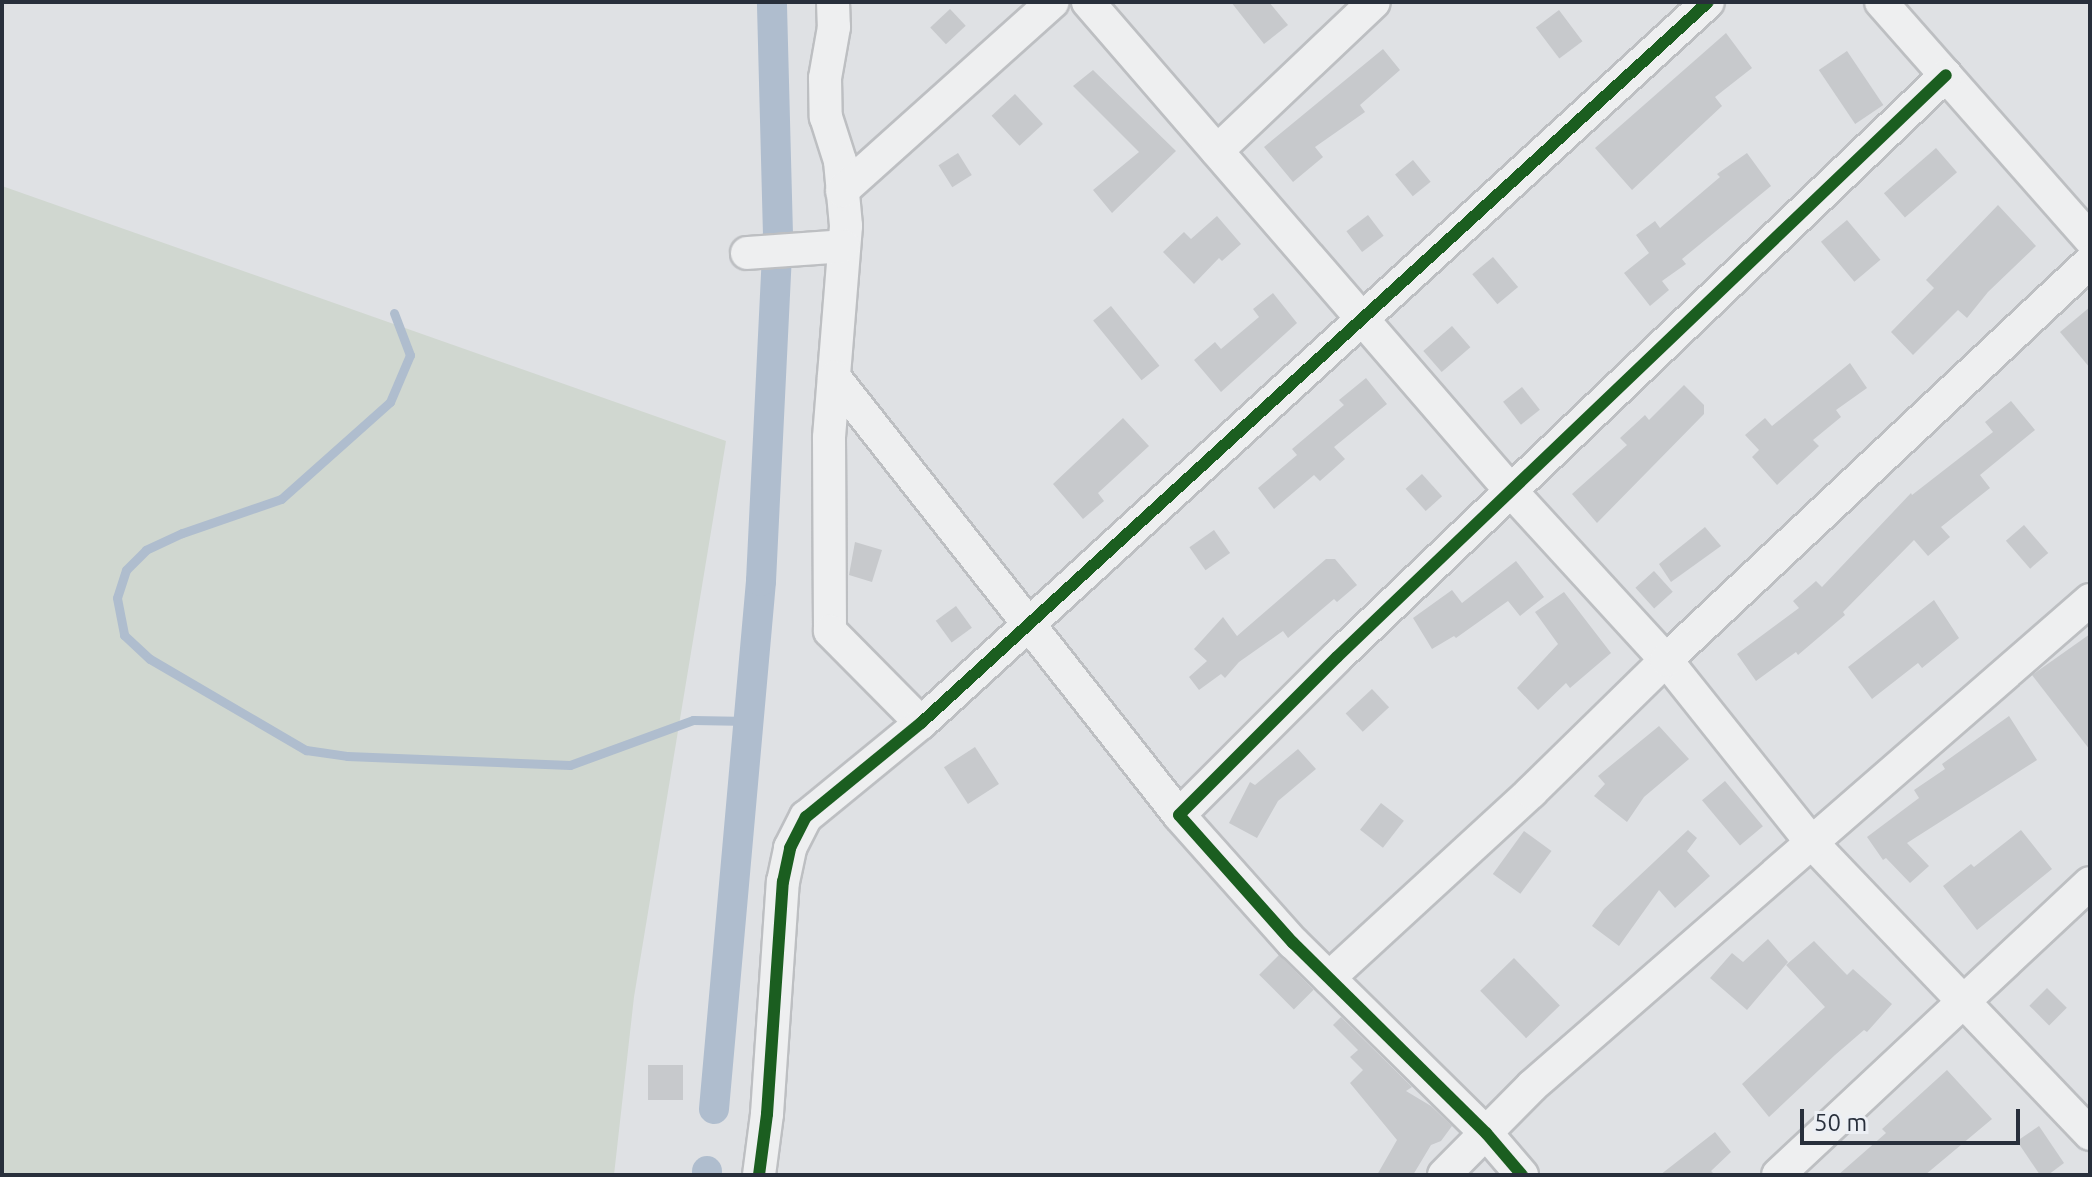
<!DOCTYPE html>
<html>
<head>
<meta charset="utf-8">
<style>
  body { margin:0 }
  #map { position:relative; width:2092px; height:1177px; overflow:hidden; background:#dfe1e4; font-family:Ubuntu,sans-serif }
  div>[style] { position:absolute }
  .green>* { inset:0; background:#d0d7d0 }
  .stream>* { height:9px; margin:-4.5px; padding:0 4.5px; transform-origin:4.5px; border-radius:4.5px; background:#afbdce }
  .canal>* { height:30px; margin:-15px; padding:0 15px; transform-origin:15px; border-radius:15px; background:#afbdce }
  .building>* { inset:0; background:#c7c9cc; transform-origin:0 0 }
  .roads { filter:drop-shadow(2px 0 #bdbfc2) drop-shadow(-2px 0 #bdbfc2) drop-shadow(0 2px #bdbfc2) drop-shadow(0 -2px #bdbfc2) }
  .street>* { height:32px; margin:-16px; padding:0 16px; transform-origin:16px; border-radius:16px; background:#eeeff0 }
  .cycleway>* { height:12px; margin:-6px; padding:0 6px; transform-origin:6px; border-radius:6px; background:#1b5e20 }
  span { translate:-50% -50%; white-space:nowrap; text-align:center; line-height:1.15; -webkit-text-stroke:8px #eceff4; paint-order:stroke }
  .frame { position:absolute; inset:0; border:4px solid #282f3b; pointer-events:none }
  .scale { position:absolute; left:1800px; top:1109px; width:220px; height:36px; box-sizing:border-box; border:4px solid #282f3b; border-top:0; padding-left:10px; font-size:24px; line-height:28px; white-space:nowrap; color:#282f3b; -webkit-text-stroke:6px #eceff4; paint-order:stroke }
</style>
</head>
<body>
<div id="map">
  <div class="green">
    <div style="clip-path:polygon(2px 186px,726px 441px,634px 997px,614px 1175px,2px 1175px)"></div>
  </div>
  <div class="stream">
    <div style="left:394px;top:313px;width:45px;rotate:69.1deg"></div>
    <div style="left:410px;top:355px;width:51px;rotate:113.1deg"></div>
    <div style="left:390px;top:402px;width:146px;rotate:138.3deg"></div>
    <div style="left:281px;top:499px;width:105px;rotate:161deg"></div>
    <div style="left:182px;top:533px;width:40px;rotate:155deg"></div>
    <div style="left:146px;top:550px;width:28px;rotate:135deg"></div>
    <div style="left:126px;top:570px;width:29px;rotate:108deg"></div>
    <div style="left:117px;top:598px;width:38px;rotate:79deg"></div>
    <div style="left:124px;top:635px;width:35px;rotate:43deg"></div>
    <div style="left:150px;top:659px;width:181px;rotate:30.3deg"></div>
    <div style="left:306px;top:750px;width:41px;rotate:8.3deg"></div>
    <div style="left:347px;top:756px;width:223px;rotate:2.3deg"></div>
    <div style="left:570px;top:765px;width:131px;rotate:-20.1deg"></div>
    <div style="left:693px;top:720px;width:56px;rotate:1deg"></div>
  </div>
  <div class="canal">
    <div style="left:714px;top:1109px;width:530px;rotate:-84.91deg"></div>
    <div style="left:761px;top:581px;width:346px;rotate:-87.2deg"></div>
    <div style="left:778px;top:235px;width:233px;rotate:-91.5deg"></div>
    <div style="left:707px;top:1175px;width:4px;rotate:-90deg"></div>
  </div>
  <div class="building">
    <div style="clip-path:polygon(1231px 2px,1269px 2px,1288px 25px,1264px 44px)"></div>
    <div style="left:950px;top:9px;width:23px;height:27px;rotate:47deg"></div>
    <div style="left:1559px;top:10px;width:39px;height:29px;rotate:53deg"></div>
    <div style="clip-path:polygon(1726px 33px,1752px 68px,1715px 97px,1722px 106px,1632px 190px,1595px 148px)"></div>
    <div style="clip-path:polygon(1383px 49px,1400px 70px,1360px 105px,1365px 112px,1315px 147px,1323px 157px,1293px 182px,1264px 147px)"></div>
    <div style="left:1847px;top:51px;width:65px;height:34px;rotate:56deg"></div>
    <div style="clip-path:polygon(1093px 70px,1176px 151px,1112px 213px,1093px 190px,1139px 152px,1073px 86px)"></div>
    <div style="left:1015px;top:94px;width:41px;height:32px;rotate:47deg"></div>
    <div style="left:1936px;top:148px;width:32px;height:69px;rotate:49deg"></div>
    <div style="left:958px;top:153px;width:26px;height:23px;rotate:58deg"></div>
    <div style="clip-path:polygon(1747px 153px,1771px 186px,1682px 259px,1686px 264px,1662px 281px,1669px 290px,1650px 306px,1624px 273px,1649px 253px,1636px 235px,1655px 221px,1660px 228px,1720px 177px,1717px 174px)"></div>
    <div style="left:1413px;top:160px;width:28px;height:23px;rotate:51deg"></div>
    <div style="clip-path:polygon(1998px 205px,2036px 246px,1988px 292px,1967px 318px,1958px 310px,1913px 355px,1891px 332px,1934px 288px,1926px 280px)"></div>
    <div style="left:1368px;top:215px;width:26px;height:27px;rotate:53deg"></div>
    <div style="clip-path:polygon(1217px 216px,1241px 244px,1222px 261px,1219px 258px,1194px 284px,1163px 252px,1184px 232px,1191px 239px)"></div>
    <div style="left:1847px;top:220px;width:52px;height:34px;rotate:50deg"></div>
    <div style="left:1493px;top:257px;width:39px;height:27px;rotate:50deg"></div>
    <div style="clip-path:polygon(1273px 293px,1297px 323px,1221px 392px,1194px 360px,1215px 342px,1221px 349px,1259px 317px,1253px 309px)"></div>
    <div style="left:1111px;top:306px;width:77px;height:23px;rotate:51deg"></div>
    <div style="clip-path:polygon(2090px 307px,2090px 368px,2060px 332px)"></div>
    <div style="left:1452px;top:326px;width:28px;height:38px;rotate:49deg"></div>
    <div style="clip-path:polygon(1850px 363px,1867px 388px,1836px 410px,1841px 417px,1813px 440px,1819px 446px,1777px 485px,1752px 457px,1759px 450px,1745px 435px,1765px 418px,1772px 426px)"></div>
    <div style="clip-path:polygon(1366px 378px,1387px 404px,1334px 447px,1345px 459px,1320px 481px,1314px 475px,1274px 509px,1258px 488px,1297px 455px,1292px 449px,1344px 405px,1339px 400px)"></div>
    <div style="clip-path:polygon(1684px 385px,1704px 405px,1704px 414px,1597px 523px,1572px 494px,1627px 445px,1620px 438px,1645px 415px,1649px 420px)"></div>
    <div style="left:1522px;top:387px;width:29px;height:24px;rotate:52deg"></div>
    <div style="clip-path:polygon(2011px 401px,2035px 430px,1980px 475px,1990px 488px,1941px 527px,1950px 537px,1928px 556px,1914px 540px,1843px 612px,1845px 615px,1798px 655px,1796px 652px,1756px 681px,1737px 654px,1799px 608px,1793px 601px,1816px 581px,1822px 587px,1911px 493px,1912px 495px,1993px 432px,1985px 422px)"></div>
    <div style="clip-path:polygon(1123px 418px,1149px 446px,1098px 493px,1104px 501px,1083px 519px,1053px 484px)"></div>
    <div style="left:1422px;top:474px;width:30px;height:22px;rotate:48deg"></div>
    <div style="left:2024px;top:525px;width:37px;height:24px;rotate:49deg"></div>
    <div style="clip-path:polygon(1705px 527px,1721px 546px,1671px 582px,1659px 564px)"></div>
    <div style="left:1214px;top:530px;width:28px;height:30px;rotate:55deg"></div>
    <div style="clip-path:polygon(855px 542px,882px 550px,872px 582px,849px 575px)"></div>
    <div style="clip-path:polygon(1326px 559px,1335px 559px,1357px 585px,1337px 602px,1334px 599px,1288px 638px,1283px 631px,1239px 662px,1225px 678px,1221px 674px,1199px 690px,1189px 677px,1207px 661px,1194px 649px,1223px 617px,1237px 636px)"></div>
    <div style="clip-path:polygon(1516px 561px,1544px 597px,1520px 616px,1508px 601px,1456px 638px,1454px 636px,1432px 649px,1413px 618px,1452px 590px,1462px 603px)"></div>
    <div style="left:1654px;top:571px;width:28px;height:25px;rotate:48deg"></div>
    <div style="clip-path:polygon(1564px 592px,1611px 653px,1570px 688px,1566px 683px,1538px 710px,1517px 688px,1558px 644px,1535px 612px)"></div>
    <div style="clip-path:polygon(1934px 600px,1959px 638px,1922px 668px,1918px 663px,1872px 699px,1848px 667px)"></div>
    <div style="left:956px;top:606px;width:27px;height:25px;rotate:54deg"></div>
    <div style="clip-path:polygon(2090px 634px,2090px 750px,2032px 675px)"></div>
    <div style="left:1372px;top:689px;width:25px;height:36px;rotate:47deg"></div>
    <div style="clip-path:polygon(2009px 716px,2037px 760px,1907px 843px,1929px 866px,1910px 883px,1886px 858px,1883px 860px,1867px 837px,1919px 798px,1914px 790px,1945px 769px,1942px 764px)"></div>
    <div style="clip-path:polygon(1659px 726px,1689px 759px,1644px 797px,1627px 822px,1594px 796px,1605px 784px,1598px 776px)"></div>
    <div style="left:975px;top:747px;width:44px;height:37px;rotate:57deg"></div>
    <div style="clip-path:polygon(1298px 749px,1316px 769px,1278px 801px,1257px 838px,1229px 823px,1250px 782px,1255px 785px)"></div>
    <div style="left:1725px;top:781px;width:59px;height:30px;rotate:50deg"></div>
    <div style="left:1381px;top:803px;width:29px;height:34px;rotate:38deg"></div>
    <div style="clip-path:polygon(1688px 830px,1697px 838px,1687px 851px,1710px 876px,1675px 908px,1659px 890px,1619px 946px,1592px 926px,1604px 909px)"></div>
    <div style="clip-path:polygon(2021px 830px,2052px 869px,1977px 930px,1943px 886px,1971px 864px,1974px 867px)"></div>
    <div style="left:1524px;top:831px;width:34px;height:53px;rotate:36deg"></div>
    <div style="clip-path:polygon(1768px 939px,1788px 962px,1747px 1010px,1710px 978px,1732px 953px,1743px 962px)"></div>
    <div style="clip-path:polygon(1814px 941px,1847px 975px,1853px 969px,1892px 1004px,1867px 1032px,1864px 1030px,1835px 1055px,1769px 1117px,1742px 1084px,1825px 1007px,1786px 965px)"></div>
    <div style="left:1279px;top:955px;width:49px;height:28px;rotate:45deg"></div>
    <div style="left:1514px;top:958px;width:66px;height:47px;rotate:46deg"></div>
    <div style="left:2047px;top:988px;width:28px;height:25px;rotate:45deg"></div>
    <div style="clip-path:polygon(1341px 1017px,1412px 1087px,1406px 1091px,1431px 1106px,1452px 1126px,1441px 1141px,1431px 1145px,1413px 1175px,1377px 1175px,1397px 1140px,1350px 1083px,1363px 1070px,1350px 1057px,1358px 1050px,1333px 1025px)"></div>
    <div style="left:648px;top:1065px;width:35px;height:35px"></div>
    <div style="clip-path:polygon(1947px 1070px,1992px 1119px,1925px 1175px,1838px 1175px,1886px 1133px,1882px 1129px)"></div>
    <div style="clip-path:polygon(2039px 1126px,2064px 1163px,2048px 1175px,2040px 1175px,2017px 1141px)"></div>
    <div style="clip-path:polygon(1715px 1132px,1731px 1152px,1711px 1171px,1715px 1175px,1660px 1175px)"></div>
  </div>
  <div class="roads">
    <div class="street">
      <div style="left:833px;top:2px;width:25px;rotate:88deg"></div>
      <div style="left:834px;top:27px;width:52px;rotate:100deg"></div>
      <div style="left:825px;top:78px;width:39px;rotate:89deg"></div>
      <div style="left:826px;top:117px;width:46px;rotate:72.3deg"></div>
      <div style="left:840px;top:161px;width:65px;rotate:84.7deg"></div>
      <div style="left:846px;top:226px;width:213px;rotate:94.6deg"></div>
      <div style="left:829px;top:438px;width:193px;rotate:89.7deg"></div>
      <div style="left:830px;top:631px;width:129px;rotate:45.3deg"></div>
      <div style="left:1088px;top:2px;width:647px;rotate:49.14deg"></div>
      <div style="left:1511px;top:491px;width:229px;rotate:47.5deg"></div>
      <div style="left:1666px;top:660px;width:236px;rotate:51.4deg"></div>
      <div style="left:1813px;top:844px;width:401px;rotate:46.3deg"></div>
      <div style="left:1881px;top:2px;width:316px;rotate:48.6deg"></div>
      <div style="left:1217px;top:151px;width:216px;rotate:-43.5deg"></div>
      <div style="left:842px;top:191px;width:283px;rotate:-41.9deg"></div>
      <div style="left:747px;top:253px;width:97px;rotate:-4.1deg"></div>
      <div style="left:834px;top:377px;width:558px;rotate:51.77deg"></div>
      <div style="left:1329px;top:978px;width:275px;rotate:-42.6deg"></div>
      <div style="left:1531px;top:792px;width:189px;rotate:-44.4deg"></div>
      <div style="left:1666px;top:660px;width:582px;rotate:-43.19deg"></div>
      <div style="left:759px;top:1175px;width:62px;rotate:-82.5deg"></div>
      <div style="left:767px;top:1114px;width:233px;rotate:-86.1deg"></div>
      <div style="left:783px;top:882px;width:35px;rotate:-78deg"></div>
      <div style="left:790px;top:848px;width:35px;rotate:-63deg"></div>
      <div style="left:806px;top:817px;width:149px;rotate:-39.3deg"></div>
      <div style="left:921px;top:723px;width:1067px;rotate:-42.49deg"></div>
      <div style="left:1444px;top:1175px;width:125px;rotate:-45.3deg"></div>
      <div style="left:1532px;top:1086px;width:740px;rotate:-41.05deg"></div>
      <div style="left:1522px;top:1175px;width:55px;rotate:-130.6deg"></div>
      <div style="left:1486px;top:1133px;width:271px;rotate:-135.4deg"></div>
      <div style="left:1293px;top:943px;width:171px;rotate:-131.7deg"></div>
      <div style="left:1179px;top:815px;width:223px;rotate:-45deg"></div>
      <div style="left:1337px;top:657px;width:842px;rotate:-43.7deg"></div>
      <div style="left:1778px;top:1175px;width:427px;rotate:-43.1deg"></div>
    </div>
  </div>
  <div class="cycleway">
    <div style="left:759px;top:1175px;width:62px;rotate:-82.5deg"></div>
    <div style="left:767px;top:1114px;width:233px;rotate:-86.1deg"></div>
    <div style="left:783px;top:882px;width:35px;rotate:-78deg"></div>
    <div style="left:790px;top:848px;width:35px;rotate:-63deg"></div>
    <div style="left:806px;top:817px;width:149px;rotate:-39.3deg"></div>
    <div style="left:921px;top:723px;width:1067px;rotate:-42.49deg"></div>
    <div style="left:1522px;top:1175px;width:55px;rotate:-130.6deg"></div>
    <div style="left:1486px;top:1133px;width:271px;rotate:-135.4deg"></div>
    <div style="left:1293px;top:943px;width:171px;rotate:-131.7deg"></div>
    <div style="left:1179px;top:815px;width:223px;rotate:-45deg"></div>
    <div style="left:1337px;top:657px;width:842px;rotate:-43.7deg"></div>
  </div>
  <div class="frame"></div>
  <div class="scale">50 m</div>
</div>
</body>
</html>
